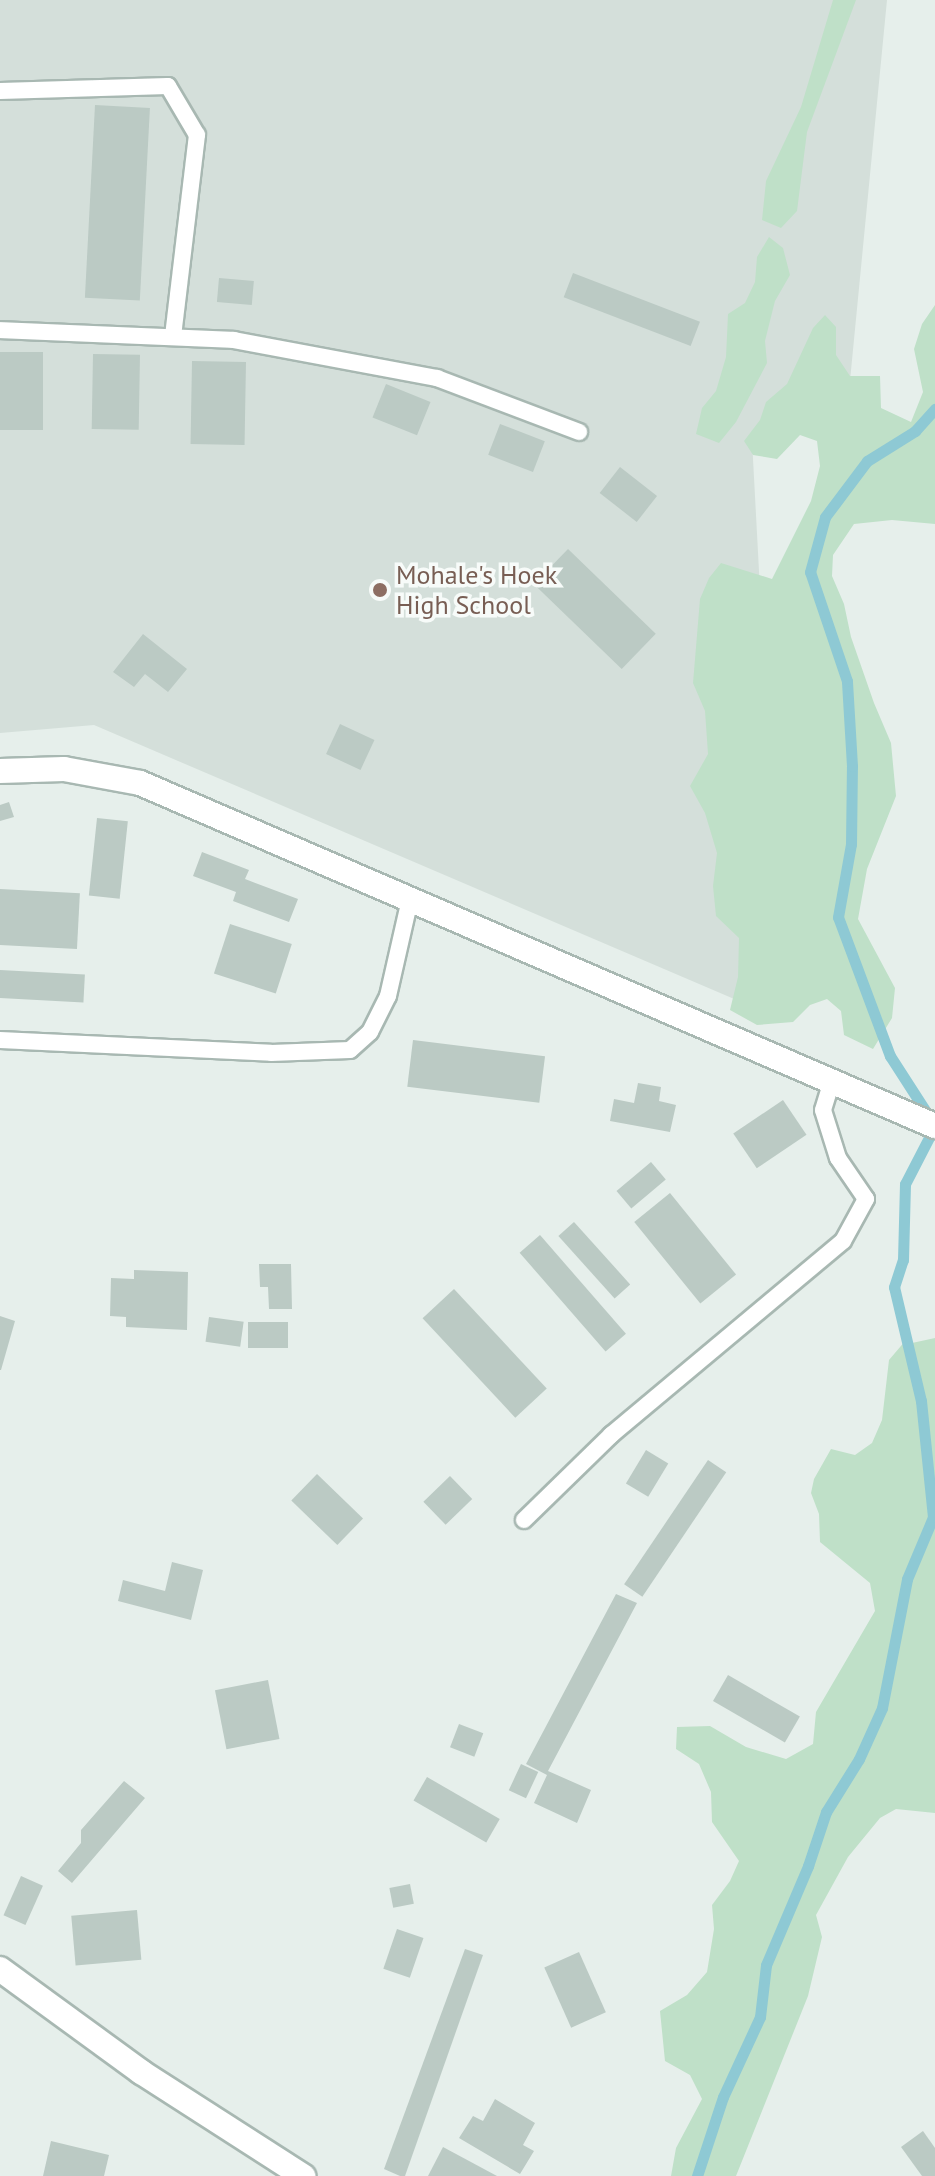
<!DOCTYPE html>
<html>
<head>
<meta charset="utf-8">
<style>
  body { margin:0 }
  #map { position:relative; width:935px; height:2176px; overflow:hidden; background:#e6efeb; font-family:"PT Sans",sans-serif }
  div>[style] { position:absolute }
  .built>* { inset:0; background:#d4dfda }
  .green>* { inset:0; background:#bfe0c8 }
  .stream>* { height:11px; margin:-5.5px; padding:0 5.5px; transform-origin:5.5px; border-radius:5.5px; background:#8ec9d4 }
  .building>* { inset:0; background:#bbcac4; transform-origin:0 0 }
  .roads { filter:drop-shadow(2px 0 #a8b8b2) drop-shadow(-2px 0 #a8b8b2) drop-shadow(0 2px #a8b8b2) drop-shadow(0 -2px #a8b8b2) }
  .lane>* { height:16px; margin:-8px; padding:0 8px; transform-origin:8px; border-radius:8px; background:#fff }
  .street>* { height:24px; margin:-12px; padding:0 12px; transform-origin:12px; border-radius:12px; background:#fff }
  .dots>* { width:22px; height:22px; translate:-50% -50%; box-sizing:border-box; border:4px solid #f7fbf9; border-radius:50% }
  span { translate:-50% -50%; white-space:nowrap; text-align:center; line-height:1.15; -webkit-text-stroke:7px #f7fbf9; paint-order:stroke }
  .education-label { font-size:26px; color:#785e54 }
  .left { translate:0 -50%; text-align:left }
</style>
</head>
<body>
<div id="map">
  <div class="built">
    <div style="clip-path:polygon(0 0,887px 0,849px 391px,752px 440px,783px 1020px,94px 725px,0 733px)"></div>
  </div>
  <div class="green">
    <div style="clip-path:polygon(833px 0,856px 0,807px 132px,797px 211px,781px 228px,762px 220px,766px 181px,801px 107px)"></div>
    <div style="clip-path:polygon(769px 237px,783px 248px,790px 275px,775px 301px,765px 341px,767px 363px,736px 422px,719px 443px,696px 434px,702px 408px,716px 391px,726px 357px,728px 314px,745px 303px,755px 282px,757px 257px)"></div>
    <div style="clip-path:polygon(935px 305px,935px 524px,892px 520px,854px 524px,833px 555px,832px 576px,844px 604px,851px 637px,874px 703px,891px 743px,896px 796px,867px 869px,858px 919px,895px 988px,892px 1018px,873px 1049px,844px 1035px,841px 1011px,827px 999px,810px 1005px,793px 1022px,757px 1025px,730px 1010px,738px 977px,739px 938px,716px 916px,713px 886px,717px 853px,705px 813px,690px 786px,708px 754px,705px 711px,693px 683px,700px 599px,709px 578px,721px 563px,772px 579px,811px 501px,820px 466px,817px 441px,800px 435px,777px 459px,753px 455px,744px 441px,760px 420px,766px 402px,787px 384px,813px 328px,825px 315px,836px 327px,836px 355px,850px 376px,880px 376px,881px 408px,911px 422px,923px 392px,914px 349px,922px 324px)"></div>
    <div style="clip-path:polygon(935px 1338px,935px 1813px,896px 1809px,880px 1818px,848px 1857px,816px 1915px,822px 1937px,808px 1996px,736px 2176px,671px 2176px,676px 2148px,702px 2099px,690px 2075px,665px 2061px,660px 2011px,687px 1995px,707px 1972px,714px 1929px,712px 1905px,730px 1881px,739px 1861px,712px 1822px,711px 1792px,699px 1764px,676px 1749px,677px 1727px,710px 1726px,746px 1747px,786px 1759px,813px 1744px,816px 1712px,875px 1611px,870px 1583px,820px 1542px,819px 1514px,811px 1493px,814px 1479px,831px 1449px,855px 1455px,872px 1443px,882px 1420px,889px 1360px,906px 1340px,912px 1343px)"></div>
  </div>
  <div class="stream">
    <div style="left:930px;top:1118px;width:74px;rotate:-122.8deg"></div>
    <div style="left:890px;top:1056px;width:148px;rotate:-110.5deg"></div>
    <div style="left:838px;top:917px;width:74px;rotate:-79.9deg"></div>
    <div style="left:851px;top:844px;width:78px;rotate:-89.3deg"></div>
    <div style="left:852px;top:766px;width:85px;rotate:-93.4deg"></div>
    <div style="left:847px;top:681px;width:115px;rotate:-108.7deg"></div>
    <div style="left:810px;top:572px;width:57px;rotate:-74.7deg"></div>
    <div style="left:825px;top:517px;width:70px;rotate:-53.1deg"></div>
    <div style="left:867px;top:461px;width:57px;rotate:-32deg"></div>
    <div style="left:915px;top:431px;width:30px;rotate:-48deg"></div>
    <div style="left:697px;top:2176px;width:83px;rotate:-71.8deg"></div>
    <div style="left:723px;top:2097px;width:88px;rotate:-65.2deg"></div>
    <div style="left:760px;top:2017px;width:52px;rotate:-83.4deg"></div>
    <div style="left:766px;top:1965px;width:108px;rotate:-67deg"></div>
    <div style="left:808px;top:1866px;width:57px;rotate:-71.6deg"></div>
    <div style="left:826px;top:1812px;width:62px;rotate:-58.1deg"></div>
    <div style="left:859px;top:1759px;width:56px;rotate:-65.7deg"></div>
    <div style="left:882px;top:1708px;width:131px;rotate:-79deg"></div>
    <div style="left:907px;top:1579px;width:67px;rotate:-67.2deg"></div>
    <div style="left:933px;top:1517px;width:117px;rotate:-95.9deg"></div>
    <div style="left:921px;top:1401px;width:117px;rotate:-103.3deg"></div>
    <div style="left:894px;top:1287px;width:28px;rotate:-72deg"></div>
    <div style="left:903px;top:1260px;width:76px;rotate:-88.5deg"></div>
    <div style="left:905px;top:1184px;width:65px;rotate:-62.7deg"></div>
  </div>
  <div class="building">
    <div style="left:95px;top:105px;width:55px;height:193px;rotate:3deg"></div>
    <div style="left:573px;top:273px;width:136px;height:26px;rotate:21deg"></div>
    <div style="left:219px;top:278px;width:35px;height:24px;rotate:5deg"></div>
    <div style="left:0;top:352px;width:43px;height:78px"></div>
    <div style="left:93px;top:354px;width:47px;height:75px;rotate:1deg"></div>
    <div style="left:192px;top:361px;width:54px;height:83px;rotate:1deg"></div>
    <div style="left:386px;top:384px;width:48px;height:36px;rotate:22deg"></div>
    <div style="left:500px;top:424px;width:48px;height:33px;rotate:21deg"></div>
    <div style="left:620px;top:467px;width:47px;height:33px;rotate:38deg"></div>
    <div style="left:568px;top:549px;width:122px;height:49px;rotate:44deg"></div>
    <div style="clip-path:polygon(143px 634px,187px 669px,168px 692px,145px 674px,134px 687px,113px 672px)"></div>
    <div style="left:340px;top:724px;width:38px;height:33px;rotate:25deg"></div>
    <div style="clip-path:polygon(9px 802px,14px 817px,0 821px,0 805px)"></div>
    <div style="left:97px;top:818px;width:31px;height:78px;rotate:6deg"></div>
    <div style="clip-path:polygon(202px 852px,249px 870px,245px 879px,298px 899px,289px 922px,233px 901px,236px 892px,193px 876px)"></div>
    <div style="left:0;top:889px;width:80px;height:56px;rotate:3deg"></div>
    <div style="left:230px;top:924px;width:65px;height:52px;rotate:18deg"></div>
    <div style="left:0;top:970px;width:85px;height:28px;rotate:3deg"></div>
    <div style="left:413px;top:1040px;width:133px;height:47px;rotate:7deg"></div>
    <div style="clip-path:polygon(638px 1083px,661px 1087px,659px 1101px,676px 1105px,670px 1132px,610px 1121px,614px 1099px,634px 1103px)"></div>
    <div style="left:783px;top:1100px;width:42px;height:60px;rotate:56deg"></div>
    <div style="left:651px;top:1162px;width:23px;height:45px;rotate:50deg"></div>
    <div style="left:670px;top:1193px;width:105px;height:46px;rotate:51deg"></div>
    <div style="left:574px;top:1222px;width:84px;height:21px;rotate:48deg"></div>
    <div style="left:540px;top:1235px;width:131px;height:27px;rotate:49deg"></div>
    <div style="clip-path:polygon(259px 1264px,291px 1264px,292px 1309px,269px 1309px,268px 1287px,260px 1287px)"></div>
    <div style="clip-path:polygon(134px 1270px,188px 1272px,187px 1330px,126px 1327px,126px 1317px,110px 1316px,111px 1278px,134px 1279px)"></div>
    <div style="left:454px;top:1289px;width:136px;height:43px;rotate:47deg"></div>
    <div style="clip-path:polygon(0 1316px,15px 1321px,1px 1370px,0 1370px)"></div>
    <div style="left:209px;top:1317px;width:35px;height:25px;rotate:8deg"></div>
    <div style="left:248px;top:1322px;width:40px;height:26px"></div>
    <div style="left:646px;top:1450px;width:26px;height:39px;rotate:31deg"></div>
    <div style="left:708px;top:1460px;width:22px;height:150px;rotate:34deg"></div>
    <div style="left:317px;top:1474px;width:64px;height:37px;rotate:44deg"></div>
    <div style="left:450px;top:1476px;width:32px;height:37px;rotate:46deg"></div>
    <div style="clip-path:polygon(172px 1562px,203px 1570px,191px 1620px,118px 1601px,123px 1580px,165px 1591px)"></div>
    <div style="clip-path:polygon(616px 1594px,637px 1603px,548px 1771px,591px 1790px,577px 1823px,534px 1803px,547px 1775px,526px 1764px)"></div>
    <div style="left:728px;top:1675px;width:83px;height:30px;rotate:30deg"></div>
    <div style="left:268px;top:1680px;width:60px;height:54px;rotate:79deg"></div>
    <div style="left:459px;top:1724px;width:26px;height:25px;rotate:21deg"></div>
    <div style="left:521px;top:1764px;width:19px;height:29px;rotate:25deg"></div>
    <div style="left:427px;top:1777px;width:84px;height:27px;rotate:30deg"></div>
    <div style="clip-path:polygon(124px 1781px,145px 1798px,72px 1883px,58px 1871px,81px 1843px,81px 1830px)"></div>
    <div style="left:21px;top:1876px;width:24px;height:43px;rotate:24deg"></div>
    <div style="left:410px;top:1884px;width:20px;height:21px;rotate:79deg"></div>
    <div style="left:137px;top:1910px;width:50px;height:66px;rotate:85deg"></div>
    <div style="left:397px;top:1929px;width:28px;height:42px;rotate:19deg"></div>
    <div style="clip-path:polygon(465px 1949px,483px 1955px,405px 2176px,400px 2176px,384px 2169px)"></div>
    <div style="left:579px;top:1952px;width:66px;height:38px;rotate:66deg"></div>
    <div style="clip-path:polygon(495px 2099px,535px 2123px,523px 2145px,534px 2151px,520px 2174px,459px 2138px,473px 2116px,483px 2121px)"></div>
    <div style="clip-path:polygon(923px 2131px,935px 2148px,935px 2176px,922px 2176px,901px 2147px)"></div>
    <div style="clip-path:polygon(51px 2141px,109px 2155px,104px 2176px,43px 2176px)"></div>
    <div style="clip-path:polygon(443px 2147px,497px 2176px,428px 2176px)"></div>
  </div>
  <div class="roads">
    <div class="lane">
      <div style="left:0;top:91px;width:168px;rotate:-1.7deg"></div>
      <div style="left:168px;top:86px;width:57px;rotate:59.4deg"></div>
      <div style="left:197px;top:135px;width:203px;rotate:96.8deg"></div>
      <div style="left:0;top:330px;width:234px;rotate:2.4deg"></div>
      <div style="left:234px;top:340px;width:207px;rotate:10.6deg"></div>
      <div style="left:437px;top:378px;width:152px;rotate:20.8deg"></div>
      <div style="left:0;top:1040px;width:271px;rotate:2.7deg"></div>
      <div style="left:271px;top:1053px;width:79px;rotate:-2.2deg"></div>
      <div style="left:350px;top:1050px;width:27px;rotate:-42deg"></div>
      <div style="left:370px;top:1032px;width:40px;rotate:-63.4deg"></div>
      <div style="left:388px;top:996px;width:99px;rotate:-77.2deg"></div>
      <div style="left:524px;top:1520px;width:122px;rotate:-44.3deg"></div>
      <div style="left:611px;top:1435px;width:302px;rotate:-39.9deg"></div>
      <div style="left:843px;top:1241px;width:48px;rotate:-61.3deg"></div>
      <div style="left:866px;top:1199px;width:50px;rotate:-124.3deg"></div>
      <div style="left:838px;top:1158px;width:50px;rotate:-107.4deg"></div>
      <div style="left:823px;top:1110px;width:30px;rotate:-73deg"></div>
    </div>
    <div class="street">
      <div style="left:0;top:771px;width:64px;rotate:-1.8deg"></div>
      <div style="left:64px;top:769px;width:77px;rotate:10.4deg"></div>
      <div style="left:140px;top:783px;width:866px;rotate:23.34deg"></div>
      <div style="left:0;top:1969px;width:175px;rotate:36.1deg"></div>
      <div style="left:141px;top:2072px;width:193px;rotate:32.7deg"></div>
    </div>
  </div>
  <div class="dots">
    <div style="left:380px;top:590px;background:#8d6e63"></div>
  </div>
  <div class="education-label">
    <span class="left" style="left:396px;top:590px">Mohale's Hoek<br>High School</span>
  </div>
</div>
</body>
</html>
